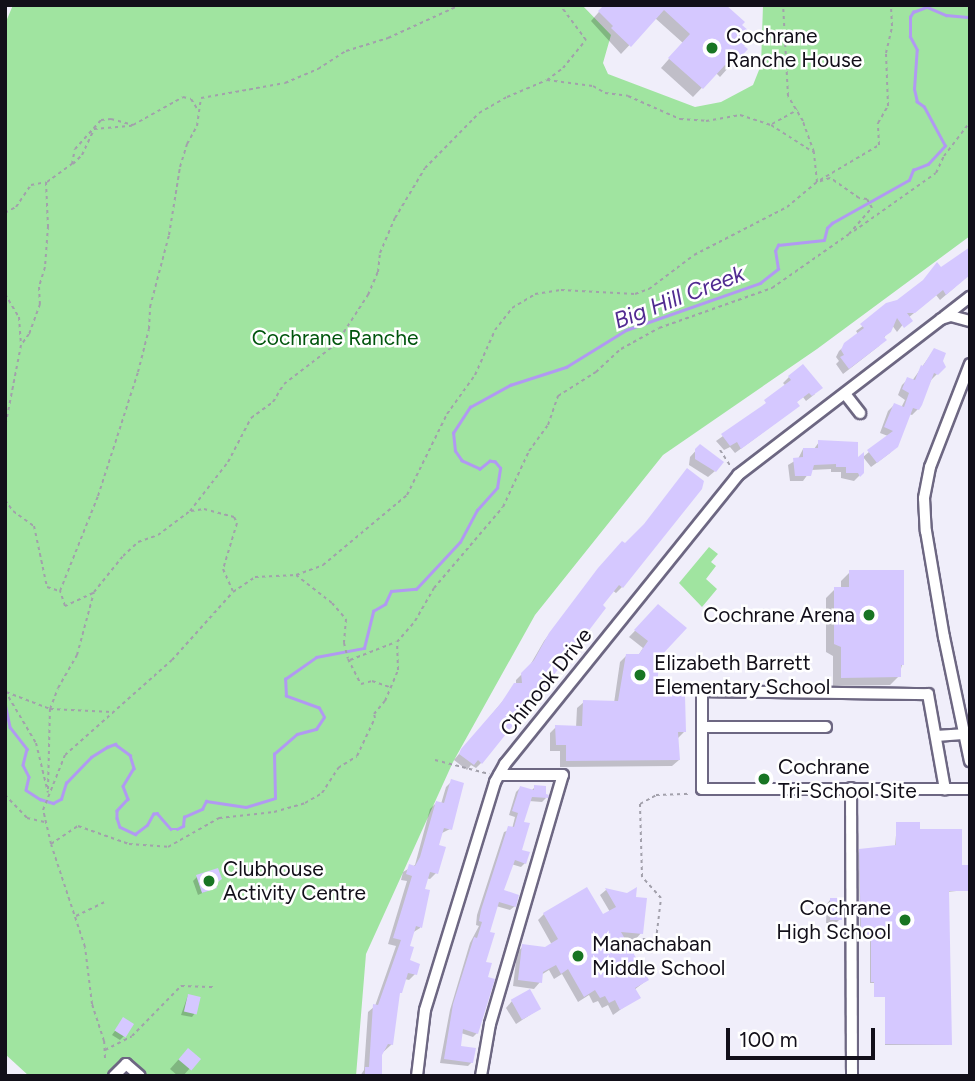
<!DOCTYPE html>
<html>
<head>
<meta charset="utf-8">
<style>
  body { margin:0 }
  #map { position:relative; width:975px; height:1081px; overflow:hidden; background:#f0eefa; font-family:Figtree,sans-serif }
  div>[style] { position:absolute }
  .green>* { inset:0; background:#a0e4a0 }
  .shadow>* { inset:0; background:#0003 }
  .stream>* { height:2.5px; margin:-1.25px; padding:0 1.25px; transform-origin:1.25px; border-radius:1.25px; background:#b199f2 }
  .building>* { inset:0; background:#d5c8ff; transform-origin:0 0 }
  .path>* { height:2px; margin-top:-1px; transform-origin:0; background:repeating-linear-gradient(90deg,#a2a0ab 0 3.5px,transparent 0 7px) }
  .roads { filter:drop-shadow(2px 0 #6d6782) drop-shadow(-2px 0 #6d6782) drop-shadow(0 2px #6d6782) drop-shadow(0 -2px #6d6782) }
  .minor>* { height:10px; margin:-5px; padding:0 5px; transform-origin:5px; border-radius:5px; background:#fff }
  .dots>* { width:19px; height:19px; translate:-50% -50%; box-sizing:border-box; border:4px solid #fff; border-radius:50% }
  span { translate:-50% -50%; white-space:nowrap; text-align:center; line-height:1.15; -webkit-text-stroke:5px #fff; paint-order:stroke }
  .poi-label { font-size:21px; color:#120f19 }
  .left { translate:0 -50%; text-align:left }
  .right { translate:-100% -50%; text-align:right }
  .park-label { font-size:21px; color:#00550d }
  .street-label { font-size:21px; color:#120f19 }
  .water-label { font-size:23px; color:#512b91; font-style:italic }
  .frame { position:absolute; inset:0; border:7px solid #120f19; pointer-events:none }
  .scale { position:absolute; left:726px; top:1028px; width:149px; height:32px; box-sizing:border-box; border:4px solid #120f19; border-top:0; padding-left:9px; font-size:21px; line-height:24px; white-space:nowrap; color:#120f19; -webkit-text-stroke:5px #fff; paint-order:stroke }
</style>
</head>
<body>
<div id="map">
  <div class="green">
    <div style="clip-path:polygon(13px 5px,582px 5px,611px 35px,603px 63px,608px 74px,695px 107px,721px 102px,753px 85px,761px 65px,763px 5px,970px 5px,970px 236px,817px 349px,663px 455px,535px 615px,453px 762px,366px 954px,356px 1076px,29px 1076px,5px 1054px,5px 24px)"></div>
    <div style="clip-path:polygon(709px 547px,718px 554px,711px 562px,716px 566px,706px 579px,717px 589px,702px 607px,679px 583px)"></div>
  </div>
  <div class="shadow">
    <div style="clip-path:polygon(605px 5px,725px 5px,740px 25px,742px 46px,745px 49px,720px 77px,716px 73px,693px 97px,661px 68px,683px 43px,655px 18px,621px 54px,591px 21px)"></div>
    <div style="clip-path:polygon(940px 269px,970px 274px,940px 300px,936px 295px,908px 318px,897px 332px,892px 325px,879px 346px,843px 374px,836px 364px,839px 361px,836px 357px,839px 351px,858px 334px,856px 331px)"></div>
    <div style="clip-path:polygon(934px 350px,944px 367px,931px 380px,918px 409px,912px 415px,909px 414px,890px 453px,871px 467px,863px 457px,888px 436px,880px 433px,888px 411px,894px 405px,901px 408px,905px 400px,898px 395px,902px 385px,908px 379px,912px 381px)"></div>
    <div style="clip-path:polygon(789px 377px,815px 394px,806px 401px,803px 397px,795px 403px,792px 411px,735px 453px,730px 447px,724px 450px,716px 441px,761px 409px,786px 386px,783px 383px)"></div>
    <div style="clip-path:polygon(819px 442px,856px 460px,862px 473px,854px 481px,841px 478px,841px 472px,831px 472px,831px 469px,811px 470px,803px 481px,790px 481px,788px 465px,798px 459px,803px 449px,814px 449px)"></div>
    <div style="clip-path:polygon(700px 446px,715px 471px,708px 477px,689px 465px,690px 457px)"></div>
    <div style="clip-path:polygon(701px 488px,622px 587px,616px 593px,612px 590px,572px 648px,567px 654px,562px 650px,536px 694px,528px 698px,481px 763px,476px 768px,471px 765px,467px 770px,454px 760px,516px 685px,516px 680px,529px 667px,544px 641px,593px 576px,625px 546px)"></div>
    <div style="clip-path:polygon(850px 572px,902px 665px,899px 676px,890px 685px,833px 686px,833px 656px,826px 652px,826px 598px,835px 589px,841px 589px,841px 581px)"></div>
    <div style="clip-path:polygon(658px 607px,655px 695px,684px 732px,677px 739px,679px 760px,672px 766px,560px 767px,560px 751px,550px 751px,550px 733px,556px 727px,576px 728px,577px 708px,584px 702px,614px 703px,620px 662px,627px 655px,638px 656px,643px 648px,629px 637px)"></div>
    <div style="clip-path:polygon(452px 781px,450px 829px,440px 834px,436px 873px,430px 879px,426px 878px,423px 890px,428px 891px,420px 928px,412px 933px,408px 947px,408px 961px,415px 974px,409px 980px,405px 979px,398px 995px,392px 1044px,380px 1055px,381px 1076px,360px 1076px,364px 1070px,368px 1012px,375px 1006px,396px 946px,388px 944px,407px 881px,401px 880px,403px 872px,415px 865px,430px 809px,436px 803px,441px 804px,446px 787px)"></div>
    <div style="clip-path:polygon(535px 787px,546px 798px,542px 802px,529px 801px,522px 823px,520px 851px,525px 863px,521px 867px,511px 864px,501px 891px,515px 906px,510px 910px,496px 906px,488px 933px,477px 1033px,473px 1037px,461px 1033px,459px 1048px,472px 1062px,468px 1066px,440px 1063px,450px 1010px,470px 943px,479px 926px,476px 925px,477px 915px,504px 832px,512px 829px,515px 817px,509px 815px,516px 792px,520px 788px,531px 791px)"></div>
    <div style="clip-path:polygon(897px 823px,918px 831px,961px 867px,966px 890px,947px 892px,949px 1045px,885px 1045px,885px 997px,874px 997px,874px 983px,870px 983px,870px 939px,860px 935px,859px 852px,895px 847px)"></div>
    <div style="clip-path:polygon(197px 877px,213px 884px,215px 887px,198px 895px,193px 881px)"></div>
    <div style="clip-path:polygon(606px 890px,627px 895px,641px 933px,635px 940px,623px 938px,647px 980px,634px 990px,638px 997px,613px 1015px,608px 1005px,602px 1008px,598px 1001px,593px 1003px,589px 995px,578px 1002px,562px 974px,554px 979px,549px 970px,541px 975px,540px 982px,534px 989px,513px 986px,517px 953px,523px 946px,546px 949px,552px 945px,538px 920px,544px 914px,602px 916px,610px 912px,600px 895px)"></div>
    <div style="clip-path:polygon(830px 900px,840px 919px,836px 923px,826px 923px,827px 904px)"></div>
    <div style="clip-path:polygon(188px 995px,195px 1013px,192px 1017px,181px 1015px)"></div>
    <div style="clip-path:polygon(512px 1001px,539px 1009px,516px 1024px,506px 1008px)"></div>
    <div style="clip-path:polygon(123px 1020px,124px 1036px,120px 1040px,112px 1035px)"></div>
    <div style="clip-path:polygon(179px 1059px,198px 1059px,183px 1076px,178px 1076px,170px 1069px)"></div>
  </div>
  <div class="stream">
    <div style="left:5px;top:703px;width:25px;rotate:78deg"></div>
    <div style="left:10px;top:727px;width:28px;rotate:52deg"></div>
    <div style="left:27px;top:749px;width:16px;rotate:104deg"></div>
    <div style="left:23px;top:765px;width:13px;rotate:63deg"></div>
    <div style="left:29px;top:777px;width:13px;rotate:103deg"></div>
    <div style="left:26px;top:790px;width:17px;rotate:33deg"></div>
    <div style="left:40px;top:799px;width:14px;rotate:17deg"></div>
    <div style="left:53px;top:803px;width:9px;rotate:-27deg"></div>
    <div style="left:61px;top:799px;width:17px;rotate:-73deg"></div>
    <div style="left:66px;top:783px;width:36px;rotate:-46deg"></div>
    <div style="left:91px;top:757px;width:19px;rotate:-32deg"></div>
    <div style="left:107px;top:747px;width:9px;rotate:-21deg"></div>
    <div style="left:115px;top:744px;width:19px;rotate:36deg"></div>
    <div style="left:130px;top:755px;width:14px;rotate:73deg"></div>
    <div style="left:134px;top:768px;width:21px;rotate:121deg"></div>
    <div style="left:123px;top:786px;width:14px;rotate:69deg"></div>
    <div style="left:128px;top:799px;width:16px;rotate:133deg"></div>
    <div style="left:117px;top:811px;width:7px;rotate:90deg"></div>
    <div style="left:117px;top:818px;width:9px;rotate:72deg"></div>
    <div style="left:120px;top:827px;width:17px;rotate:25deg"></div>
    <div style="left:135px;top:834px;width:15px;rotate:-37deg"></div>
    <div style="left:147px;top:825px;width:13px;rotate:-61deg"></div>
    <div style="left:153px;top:814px;width:4px;rotate:-14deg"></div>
    <div style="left:157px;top:813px;width:21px;rotate:49deg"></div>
    <div style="left:171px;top:829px;width:6px"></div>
    <div style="left:177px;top:829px;width:7px;rotate:-27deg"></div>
    <div style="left:183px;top:826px;width:9px;rotate:-84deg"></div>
    <div style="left:184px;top:817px;width:20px;rotate:-24deg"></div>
    <div style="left:202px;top:809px;width:9px;rotate:-63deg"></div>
    <div style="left:206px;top:801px;width:40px;rotate:8.5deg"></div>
    <div style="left:246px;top:807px;width:30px;rotate:-17deg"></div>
    <div style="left:275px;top:798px;width:44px;rotate:-91.3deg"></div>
    <div style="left:274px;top:754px;width:30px;rotate:-41deg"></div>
    <div style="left:297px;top:734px;width:20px;rotate:-15deg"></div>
    <div style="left:316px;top:729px;width:14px;rotate:-56deg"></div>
    <div style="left:324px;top:717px;width:10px;rotate:-119deg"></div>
    <div style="left:319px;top:708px;width:35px;rotate:-160deg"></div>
    <div style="left:286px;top:696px;width:17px;rotate:-93deg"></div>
    <div style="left:285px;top:679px;width:38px;rotate:-35deg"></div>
    <div style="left:316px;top:657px;width:49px;rotate:-10.6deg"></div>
    <div style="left:364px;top:648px;width:38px;rotate:-76deg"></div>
    <div style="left:373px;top:611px;width:14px;rotate:-30deg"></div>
    <div style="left:385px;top:604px;width:14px;rotate:-65deg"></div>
    <div style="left:391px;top:591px;width:25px;rotate:-5deg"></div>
    <div style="left:416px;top:589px;width:64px;rotate:-46.9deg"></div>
    <div style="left:460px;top:542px;width:36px;rotate:-62deg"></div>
    <div style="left:477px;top:510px;width:30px;rotate:-48deg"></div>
    <div style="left:497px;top:488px;width:20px;rotate:-81deg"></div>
    <div style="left:500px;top:468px;width:8px;rotate:-130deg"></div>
    <div style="left:495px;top:462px;width:5px;rotate:-169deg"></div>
    <div style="left:490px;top:461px;width:13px;rotate:141deg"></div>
    <div style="left:480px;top:469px;width:20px;rotate:-156deg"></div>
    <div style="left:462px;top:461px;width:12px;rotate:-125deg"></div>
    <div style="left:455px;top:451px;width:18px;rotate:-96deg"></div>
    <div style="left:453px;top:433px;width:31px;rotate:-57deg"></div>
    <div style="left:470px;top:407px;width:46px;rotate:-28.8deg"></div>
    <div style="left:510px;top:385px;width:59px;rotate:-17.8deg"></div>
    <div style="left:566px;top:367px;width:70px;rotate:-31.7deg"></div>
    <div style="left:626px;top:330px;width:142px;rotate:-19.3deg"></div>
    <div style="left:760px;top:283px;width:23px;rotate:-38deg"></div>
    <div style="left:778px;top:269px;width:18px;rotate:-99deg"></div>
    <div style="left:775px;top:251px;width:7px;rotate:-63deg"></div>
    <div style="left:778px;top:245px;width:46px;rotate:-6.2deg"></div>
    <div style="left:824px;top:240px;width:12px;rotate:-76deg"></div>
    <div style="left:827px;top:228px;width:7px;rotate:-45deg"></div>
    <div style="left:832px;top:223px;width:88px;rotate:-29.2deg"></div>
    <div style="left:909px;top:180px;width:11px;rotate:-68deg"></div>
    <div style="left:913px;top:170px;width:16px;rotate:-22deg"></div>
    <div style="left:928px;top:164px;width:25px;rotate:-47deg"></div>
    <div style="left:945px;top:146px;width:44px;rotate:-118.3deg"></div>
    <div style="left:924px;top:107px;width:9px;rotate:-144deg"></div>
    <div style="left:917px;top:102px;width:13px;rotate:-103deg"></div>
    <div style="left:914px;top:89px;width:39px;rotate:-86deg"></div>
    <div style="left:917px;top:50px;width:15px;rotate:-118deg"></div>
    <div style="left:910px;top:37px;width:20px;rotate:-90deg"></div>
    <div style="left:910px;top:17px;width:6px;rotate:-59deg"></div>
    <div style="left:913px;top:12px;width:15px;rotate:-20deg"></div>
    <div style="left:927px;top:7px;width:21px;rotate:23deg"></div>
    <div style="left:946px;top:15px;width:24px;rotate:5deg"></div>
    <div style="left:5px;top:984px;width:23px;rotate:90deg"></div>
  </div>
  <div class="building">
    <div style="clip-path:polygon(604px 5px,726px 5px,745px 22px,742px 25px,749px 31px,743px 38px,748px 42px,744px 46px,748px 49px,730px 69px,725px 65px,703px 89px,668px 58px,690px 34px,664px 10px,631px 47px,611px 28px,613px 26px,598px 11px)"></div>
    <div style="clip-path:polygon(970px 247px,970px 275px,946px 295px,943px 290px,915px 313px,907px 313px,913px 321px,904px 328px,897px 318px,891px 332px,884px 337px,887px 340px,849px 369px,840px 357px,844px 355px,841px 350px,844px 343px,864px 328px,860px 324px,886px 303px,897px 300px,923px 280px,937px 262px,941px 267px)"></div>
    <div style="clip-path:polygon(934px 348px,946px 353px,943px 361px,946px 367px,938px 375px,934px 373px,922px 405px,919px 410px,913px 408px,898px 447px,877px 463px,867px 450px,893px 431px,884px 427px,894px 403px,904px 407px,909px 393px,902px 389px,907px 377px,915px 380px,921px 365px,923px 366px)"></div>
    <div style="clip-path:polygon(803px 364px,823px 388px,812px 396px,809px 393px,797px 402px,800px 406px,741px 449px,737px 442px,730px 446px,721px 434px,766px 403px,764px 400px,791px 380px,788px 376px)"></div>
    <div style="clip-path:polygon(818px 440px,858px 442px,858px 457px,864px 452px,864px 473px,860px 477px,858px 473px,846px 473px,846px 467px,836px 467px,836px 464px,814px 465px,811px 476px,795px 476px,793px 458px,803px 457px,803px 448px,818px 448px)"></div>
    <div style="clip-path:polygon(700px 444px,724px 462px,716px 472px,695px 459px,695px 449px)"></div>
    <div style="clip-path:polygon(687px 468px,704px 481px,702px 489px,623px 588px,619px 585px,603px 605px,606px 608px,574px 650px,568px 645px,559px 657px,561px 659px,557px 665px,560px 667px,537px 696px,535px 694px,523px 706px,511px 722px,514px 724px,482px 764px,478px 760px,474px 765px,459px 754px,461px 749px,501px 703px,514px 683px,522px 683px,521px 673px,534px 660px,549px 633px,598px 568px,622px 541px,625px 543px,644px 524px)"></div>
    <div style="clip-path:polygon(849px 570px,904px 570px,904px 665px,901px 665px,901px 677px,841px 678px,841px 647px,834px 644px,834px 587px,849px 587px)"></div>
    <div style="clip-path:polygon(658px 604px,687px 628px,659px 658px,657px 693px,685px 695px,686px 732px,678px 732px,680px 760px,566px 761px,566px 745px,556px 745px,555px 725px,582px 726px,583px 700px,618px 701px,626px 654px,639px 654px,648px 641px,634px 630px)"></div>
    <div style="clip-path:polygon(451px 779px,464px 783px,452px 830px,444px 828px,439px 845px,446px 847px,438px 874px,430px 872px,425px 889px,430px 890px,422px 928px,416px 926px,410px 946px,414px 947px,410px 960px,420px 964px,417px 975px,408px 973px,402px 993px,400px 993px,393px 1045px,388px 1044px,382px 1055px,382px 1076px,365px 1076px,365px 1067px,369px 1067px,373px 1004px,378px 1005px,401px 940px,393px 938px,412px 876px,406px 874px,409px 864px,415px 866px,420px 857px,436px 801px,444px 803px)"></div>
    <div style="clip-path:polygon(534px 785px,546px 786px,546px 794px,549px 795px,548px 798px,532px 797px,524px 822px,530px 823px,522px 850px,530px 852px,526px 864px,515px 860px,504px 890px,519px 895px,516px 907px,499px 902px,490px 932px,495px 933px,486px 962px,492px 963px,488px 977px,495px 979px,478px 1034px,463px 1029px,461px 1046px,476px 1048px,473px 1063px,444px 1059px,453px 1004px,474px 937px,477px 938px,482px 922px,479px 921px,481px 910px,508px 826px,514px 827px,518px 813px,512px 811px,520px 786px,534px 790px)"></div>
    <div style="clip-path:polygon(896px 822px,920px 822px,920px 829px,962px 829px,962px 865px,968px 865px,968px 891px,949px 891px,952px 1045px,885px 1044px,885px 997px,874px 997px,874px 982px,871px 982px,871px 939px,861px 935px,859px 849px,896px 845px)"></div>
    <div style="clip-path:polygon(218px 868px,222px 879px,215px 884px,217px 888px,202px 893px,196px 875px)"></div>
    <div style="clip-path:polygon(587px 887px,603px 914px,616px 907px,605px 888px,627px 893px,637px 887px,636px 897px,647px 898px,643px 934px,621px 932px,649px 980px,635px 988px,641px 998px,620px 1010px,615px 1000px,609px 1003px,605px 996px,600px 998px,595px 990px,584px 997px,568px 969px,561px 974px,556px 965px,543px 972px,542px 983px,518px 980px,522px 944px,545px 947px,558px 939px,543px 913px)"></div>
    <div style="left:830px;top:898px;width:12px;height:22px"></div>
    <div style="left:530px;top:989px;width:23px;height:22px;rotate:61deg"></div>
    <div style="left:188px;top:994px;width:13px;height:18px;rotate:13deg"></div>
    <div style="left:123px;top:1017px;width:13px;height:16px;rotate:32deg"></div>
    <div style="left:188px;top:1048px;width:17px;height:15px;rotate:40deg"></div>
  </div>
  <div class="path">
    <div style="left:547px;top:80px;width:46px;rotate:7.4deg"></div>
    <div style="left:593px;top:86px;width:14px;rotate:30deg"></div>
    <div style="left:605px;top:93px;width:23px;rotate:7deg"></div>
    <div style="left:628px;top:96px;width:57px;rotate:23.9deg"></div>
    <div style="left:680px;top:119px;width:26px;rotate:4deg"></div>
    <div style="left:706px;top:121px;width:35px;rotate:-10deg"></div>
    <div style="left:740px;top:115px;width:33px;rotate:18deg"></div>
    <div style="left:771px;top:125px;width:50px;rotate:32.7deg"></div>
    <div style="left:772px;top:124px;width:29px;rotate:-29deg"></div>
    <div style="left:73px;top:164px;width:13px;rotate:-45deg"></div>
    <div style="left:82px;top:155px;width:29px;rotate:-65deg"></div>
    <div style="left:94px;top:129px;width:38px;rotate:-5deg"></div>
    <div style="left:820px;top:180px;width:69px;rotate:-30.7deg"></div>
    <div style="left:879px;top:145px;width:22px;rotate:-93deg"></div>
    <div style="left:878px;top:123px;width:20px;rotate:-60deg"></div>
    <div style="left:888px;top:106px;width:53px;rotate:-92.2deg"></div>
    <div style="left:886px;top:53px;width:28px;rotate:-77deg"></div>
    <div style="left:892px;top:26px;width:21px;rotate:-93deg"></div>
    <div style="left:47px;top:182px;width:31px;rotate:-36deg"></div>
    <div style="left:72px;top:164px;width:15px;rotate:-79deg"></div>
    <div style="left:75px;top:149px;width:39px;rotate:-48deg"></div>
    <div style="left:101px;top:120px;width:10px;rotate:-6deg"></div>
    <div style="left:111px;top:119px;width:23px;rotate:15deg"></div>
    <div style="left:133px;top:125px;width:57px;rotate:-29.2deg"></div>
    <div style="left:183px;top:97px;width:8px;rotate:14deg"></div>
    <div style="left:191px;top:99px;width:13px;rotate:58deg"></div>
    <div style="left:5px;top:213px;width:13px;rotate:-29deg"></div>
    <div style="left:16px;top:207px;width:27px;rotate:-56deg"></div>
    <div style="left:31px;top:185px;width:15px;rotate:-11deg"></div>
    <div style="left:46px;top:182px;width:44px;rotate:87.4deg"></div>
    <div style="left:48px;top:226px;width:41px;rotate:94.2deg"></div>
    <div style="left:45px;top:267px;width:21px;rotate:107deg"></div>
    <div style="left:39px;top:287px;width:17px;rotate:87deg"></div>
    <div style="left:40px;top:304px;width:32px;rotate:110deg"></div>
    <div style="left:29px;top:334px;width:14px;rotate:126deg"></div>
    <div style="left:854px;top:231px;width:100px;rotate:-35.3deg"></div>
    <div style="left:936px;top:173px;width:19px;rotate:-65deg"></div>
    <div style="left:944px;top:156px;width:43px;rotate:-52.6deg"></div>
    <div style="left:5px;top:294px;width:27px;rotate:59deg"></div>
    <div style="left:19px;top:317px;width:28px;rotate:86deg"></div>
    <div style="left:21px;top:345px;width:84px;rotate:101deg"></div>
    <div style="left:720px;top:450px;width:20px;rotate:57deg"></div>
    <div style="left:5px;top:500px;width:14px;rotate:54deg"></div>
    <div style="left:13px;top:511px;width:26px;rotate:36deg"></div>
    <div style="left:34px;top:526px;width:62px;rotate:78deg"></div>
    <div style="left:47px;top:587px;width:13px;rotate:18deg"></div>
    <div style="left:191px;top:511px;width:13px;rotate:-9deg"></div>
    <div style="left:204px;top:509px;width:31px;rotate:15deg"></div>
    <div style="left:234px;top:517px;width:7px;rotate:63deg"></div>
    <div style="left:237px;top:523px;width:48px;rotate:106.9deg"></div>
    <div style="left:223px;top:569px;width:24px;rotate:66deg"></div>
    <div style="left:296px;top:575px;width:46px;rotate:37.9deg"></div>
    <div style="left:332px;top:603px;width:21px;rotate:49deg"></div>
    <div style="left:346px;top:619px;width:24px;rotate:95deg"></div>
    <div style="left:344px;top:643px;width:16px;rotate:76deg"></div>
    <div style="left:348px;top:659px;width:28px;rotate:63deg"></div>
    <div style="left:361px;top:684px;width:11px;rotate:-15deg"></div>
    <div style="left:372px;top:681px;width:18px;rotate:19deg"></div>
    <div style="left:93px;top:593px;width:31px;rotate:155deg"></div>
    <div style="left:65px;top:606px;width:16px;rotate:-108deg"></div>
    <div style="left:60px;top:591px;width:102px;rotate:-68.2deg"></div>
    <div style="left:98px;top:496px;width:130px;rotate:-72.1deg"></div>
    <div style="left:138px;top:372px;width:44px;rotate:-75.7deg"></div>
    <div style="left:149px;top:329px;width:22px;rotate:-87deg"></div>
    <div style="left:150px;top:307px;width:74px;rotate:-75.2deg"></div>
    <div style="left:169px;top:235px;width:69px;rotate:-80.8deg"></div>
    <div style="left:180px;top:167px;width:24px;rotate:-73deg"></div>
    <div style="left:187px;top:144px;width:21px;rotate:-61deg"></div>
    <div style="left:197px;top:126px;width:28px;rotate:-82deg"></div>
    <div style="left:201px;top:98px;width:85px;rotate:-10.1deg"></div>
    <div style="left:285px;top:83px;width:36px;rotate:-23deg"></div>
    <div style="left:318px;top:69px;width:33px;rotate:-33deg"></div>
    <div style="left:346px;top:51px;width:44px;rotate:-17.2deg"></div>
    <div style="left:388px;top:38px;width:79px;rotate:-24.6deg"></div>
    <div style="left:350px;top:660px;width:49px;rotate:-21.4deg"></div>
    <div style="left:5px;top:691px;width:61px;rotate:59.2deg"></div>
    <div style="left:36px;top:743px;width:51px;rotate:76.5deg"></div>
    <div style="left:6px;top:692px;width:47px;rotate:21.1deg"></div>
    <div style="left:50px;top:709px;width:62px;rotate:2.8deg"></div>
    <div style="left:435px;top:760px;width:56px;rotate:14.5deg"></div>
    <div style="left:48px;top:789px;width:80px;rotate:-88.6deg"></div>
    <div style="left:50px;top:709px;width:22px;rotate:-69deg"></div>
    <div style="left:58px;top:688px;width:38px;rotate:-60deg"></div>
    <div style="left:77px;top:655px;width:65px;rotate:-74.9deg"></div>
    <div style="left:94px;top:592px;width:46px;rotate:-51.1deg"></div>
    <div style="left:123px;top:556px;width:21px;rotate:-43deg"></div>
    <div style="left:138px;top:542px;width:21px;rotate:-19deg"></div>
    <div style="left:158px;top:535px;width:40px;rotate:-37deg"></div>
    <div style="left:190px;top:511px;width:62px;rotate:-52.2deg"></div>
    <div style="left:228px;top:462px;width:50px;rotate:-62.4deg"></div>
    <div style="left:251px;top:418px;width:27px;rotate:-36deg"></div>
    <div style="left:273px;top:402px;width:21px;rotate:-59deg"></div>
    <div style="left:284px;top:384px;width:66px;rotate:-37.6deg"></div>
    <div style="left:336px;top:344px;width:59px;rotate:-56.9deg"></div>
    <div style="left:368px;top:295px;width:25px;rotate:-67deg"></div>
    <div style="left:378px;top:272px;width:19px;rotate:-84deg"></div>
    <div style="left:380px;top:253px;width:38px;rotate:-67deg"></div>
    <div style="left:395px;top:218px;width:58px;rotate:-59deg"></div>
    <div style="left:425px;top:168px;width:77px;rotate:-45.5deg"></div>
    <div style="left:479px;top:113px;width:32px;rotate:-30deg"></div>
    <div style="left:507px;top:97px;width:43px;rotate:-23deg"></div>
    <div style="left:547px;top:80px;width:20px;rotate:-37deg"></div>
    <div style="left:563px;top:68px;width:36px;rotate:-51deg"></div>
    <div style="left:586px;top:40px;width:44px;rotate:-126.6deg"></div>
    <div style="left:5px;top:795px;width:32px;rotate:46deg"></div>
    <div style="left:27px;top:818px;width:18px;rotate:13deg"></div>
    <div style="left:51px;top:844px;width:32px;rotate:-34deg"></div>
    <div style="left:78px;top:826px;width:54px;rotate:19.4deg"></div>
    <div style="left:129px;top:844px;width:39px;rotate:4deg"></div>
    <div style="left:168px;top:847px;width:59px;rotate:-29.6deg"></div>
    <div style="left:219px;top:818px;width:55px;rotate:-6.2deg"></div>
    <div style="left:274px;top:812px;width:32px;rotate:-16deg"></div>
    <div style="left:305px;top:803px;width:20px;rotate:-30deg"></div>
    <div style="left:322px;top:793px;width:30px;rotate:-57deg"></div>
    <div style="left:338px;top:768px;width:22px;rotate:-32deg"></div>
    <div style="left:357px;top:756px;width:42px;rotate:-64.7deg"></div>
    <div style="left:375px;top:718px;width:4px;rotate:-104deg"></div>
    <div style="left:374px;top:714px;width:17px;rotate:-50deg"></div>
    <div style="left:385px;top:701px;width:34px;rotate:-67deg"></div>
    <div style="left:398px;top:670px;width:28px;rotate:-92deg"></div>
    <div style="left:397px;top:642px;width:28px;rotate:-49deg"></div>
    <div style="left:415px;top:621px;width:38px;rotate:-60deg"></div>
    <div style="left:434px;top:588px;width:106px;rotate:-49.6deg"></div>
    <div style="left:503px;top:507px;width:62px;rotate:-65.1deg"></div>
    <div style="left:529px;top:451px;width:32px;rotate:-54deg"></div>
    <div style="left:548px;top:425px;width:31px;rotate:-71deg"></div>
    <div style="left:558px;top:396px;width:45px;rotate:-32.3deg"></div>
    <div style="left:596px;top:372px;width:34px;rotate:-43deg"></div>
    <div style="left:621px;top:349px;width:43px;rotate:-28.9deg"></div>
    <div style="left:659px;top:328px;width:120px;rotate:-19.5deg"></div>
    <div style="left:772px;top:288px;width:94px;rotate:-35deg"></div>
    <div style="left:849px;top:234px;width:35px;rotate:-49deg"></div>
    <div style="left:872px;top:208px;width:10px;rotate:-119deg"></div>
    <div style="left:867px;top:199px;width:8px;rotate:-173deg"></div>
    <div style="left:859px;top:198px;width:35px;rotate:-145deg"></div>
    <div style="left:830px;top:178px;width:13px;rotate:162deg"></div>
    <div style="left:76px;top:916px;width:34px;rotate:-26deg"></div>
    <div style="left:631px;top:947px;width:14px;rotate:-34deg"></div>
    <div style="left:643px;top:939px;width:13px;rotate:4deg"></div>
    <div style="left:656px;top:940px;width:42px;rotate:-83.2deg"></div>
    <div style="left:661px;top:898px;width:28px;rotate:-132deg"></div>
    <div style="left:642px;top:877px;width:73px;rotate:-91.6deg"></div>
    <div style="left:640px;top:804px;width:18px;rotate:-29deg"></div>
    <div style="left:656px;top:795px;width:35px;rotate:-2deg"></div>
    <div style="left:105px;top:1050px;width:30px;rotate:-27deg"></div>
    <div style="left:132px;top:1036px;width:70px;rotate:-45.6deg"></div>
    <div style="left:181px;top:986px;width:35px;rotate:2deg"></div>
    <div style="left:105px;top:1058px;width:17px;rotate:-93deg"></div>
    <div style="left:104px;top:1041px;width:39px;rotate:-108deg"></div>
    <div style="left:92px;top:1004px;width:57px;rotate:-97deg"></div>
    <div style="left:85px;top:947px;width:108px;rotate:-108.3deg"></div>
    <div style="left:51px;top:844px;width:35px;rotate:-103deg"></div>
    <div style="left:43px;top:810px;width:59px;rotate:-68.2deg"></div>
    <div style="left:65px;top:755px;width:143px;rotate:-41.6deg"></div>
    <div style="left:172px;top:660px;width:91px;rotate:-48.1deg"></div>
    <div style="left:233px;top:592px;width:27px;rotate:-34deg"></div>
    <div style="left:255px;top:577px;width:41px;rotate:-2.8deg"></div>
    <div style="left:296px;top:575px;width:29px;rotate:-20deg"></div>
    <div style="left:323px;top:565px;width:109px;rotate:-39.8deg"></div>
    <div style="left:407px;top:495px;width:90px;rotate:-63.7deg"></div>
    <div style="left:447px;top:414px;width:48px;rotate:-54.3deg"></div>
    <div style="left:475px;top:375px;width:49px;rotate:-66deg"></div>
    <div style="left:495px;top:330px;width:28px;rotate:-52deg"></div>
    <div style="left:512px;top:308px;width:27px;rotate:-31deg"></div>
    <div style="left:535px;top:294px;width:26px;rotate:-9deg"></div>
    <div style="left:561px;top:290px;width:74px;rotate:3.1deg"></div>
    <div style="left:635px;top:294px;width:15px;rotate:-20deg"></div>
    <div style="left:649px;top:289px;width:56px;rotate:-37.1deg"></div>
    <div style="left:694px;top:255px;width:105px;rotate:-27.3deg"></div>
    <div style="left:787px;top:207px;width:39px;rotate:-40deg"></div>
    <div style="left:817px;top:182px;width:30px;rotate:-96deg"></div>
    <div style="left:814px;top:152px;width:33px;rotate:-110deg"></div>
    <div style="left:803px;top:121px;width:29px;rotate:-121deg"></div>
    <div style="left:788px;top:96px;width:91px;rotate:-93.1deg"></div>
  </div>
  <div class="roads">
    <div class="minor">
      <div style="left:944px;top:317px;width:33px;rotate:-38deg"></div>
      <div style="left:970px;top:364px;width:110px;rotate:111.2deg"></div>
      <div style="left:930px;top:467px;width:32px;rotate:101deg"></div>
      <div style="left:924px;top:498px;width:33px;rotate:87deg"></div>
      <div style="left:926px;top:531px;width:108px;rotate:80.4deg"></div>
      <div style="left:944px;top:637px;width:127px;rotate:78.2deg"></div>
      <div style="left:846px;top:395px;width:23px;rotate:52deg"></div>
      <div style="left:702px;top:691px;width:226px;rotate:0.8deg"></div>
      <div style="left:928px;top:694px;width:97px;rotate:79.9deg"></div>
      <div style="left:945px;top:789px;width:243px;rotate:180deg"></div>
      <div style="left:702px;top:789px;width:98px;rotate:-90deg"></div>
      <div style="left:702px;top:727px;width:124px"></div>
      <div style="left:936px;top:736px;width:27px;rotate:-4deg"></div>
      <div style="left:851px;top:788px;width:288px;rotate:89.8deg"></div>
      <div style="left:945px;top:789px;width:25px"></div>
      <div style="left:114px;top:1076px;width:17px;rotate:-45deg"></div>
      <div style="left:126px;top:1064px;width:18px;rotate:41deg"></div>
      <div style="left:417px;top:1076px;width:66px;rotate:-83.1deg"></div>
      <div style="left:425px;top:1010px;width:239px;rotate:-72.9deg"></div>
      <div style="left:495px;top:782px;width:21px;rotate:-61deg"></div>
      <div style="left:505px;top:764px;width:371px;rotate:-51.1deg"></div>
      <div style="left:738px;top:475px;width:256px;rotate:-37.5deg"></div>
      <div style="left:941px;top:319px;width:10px;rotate:-17deg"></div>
      <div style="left:951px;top:316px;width:20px;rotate:15deg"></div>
      <div style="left:481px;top:1076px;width:53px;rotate:-80.2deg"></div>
      <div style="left:490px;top:1024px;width:259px;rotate:-73.7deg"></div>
      <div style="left:563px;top:775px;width:64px;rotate:180deg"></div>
    </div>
  </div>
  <div class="dots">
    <div style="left:712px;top:48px;background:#187523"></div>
    <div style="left:869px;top:615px;background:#187523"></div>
    <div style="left:640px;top:675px;background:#187523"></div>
    <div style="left:764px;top:779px;background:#187523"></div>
    <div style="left:209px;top:881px;background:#187523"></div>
    <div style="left:905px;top:920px;background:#187523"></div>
    <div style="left:578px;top:956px;background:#187523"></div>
  </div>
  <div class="poi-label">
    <span class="left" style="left:726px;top:48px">Cochrane<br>Ranche House</span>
    <span class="right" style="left:855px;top:615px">Cochrane Arena</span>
    <span class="left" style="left:654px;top:675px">Elizabeth Barrett<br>Elementary School</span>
    <span class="left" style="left:778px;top:779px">Cochrane<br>Tri-School Site</span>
    <span class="left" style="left:223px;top:881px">Clubhouse<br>Activity Centre</span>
    <span class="right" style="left:891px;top:920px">Cochrane<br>High School</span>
    <span class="left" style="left:592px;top:956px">Manachaban<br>Middle School</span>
  </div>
  <div class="park-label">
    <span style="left:335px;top:338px">Cochrane Ranche</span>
  </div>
  <div class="street-label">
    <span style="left:546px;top:682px;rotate:-51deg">Chinook Drive</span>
  </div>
  <div class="water-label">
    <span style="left:679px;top:297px;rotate:-21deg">Big Hill Creek</span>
  </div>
  <div class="frame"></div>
  <div class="scale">100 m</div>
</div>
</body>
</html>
